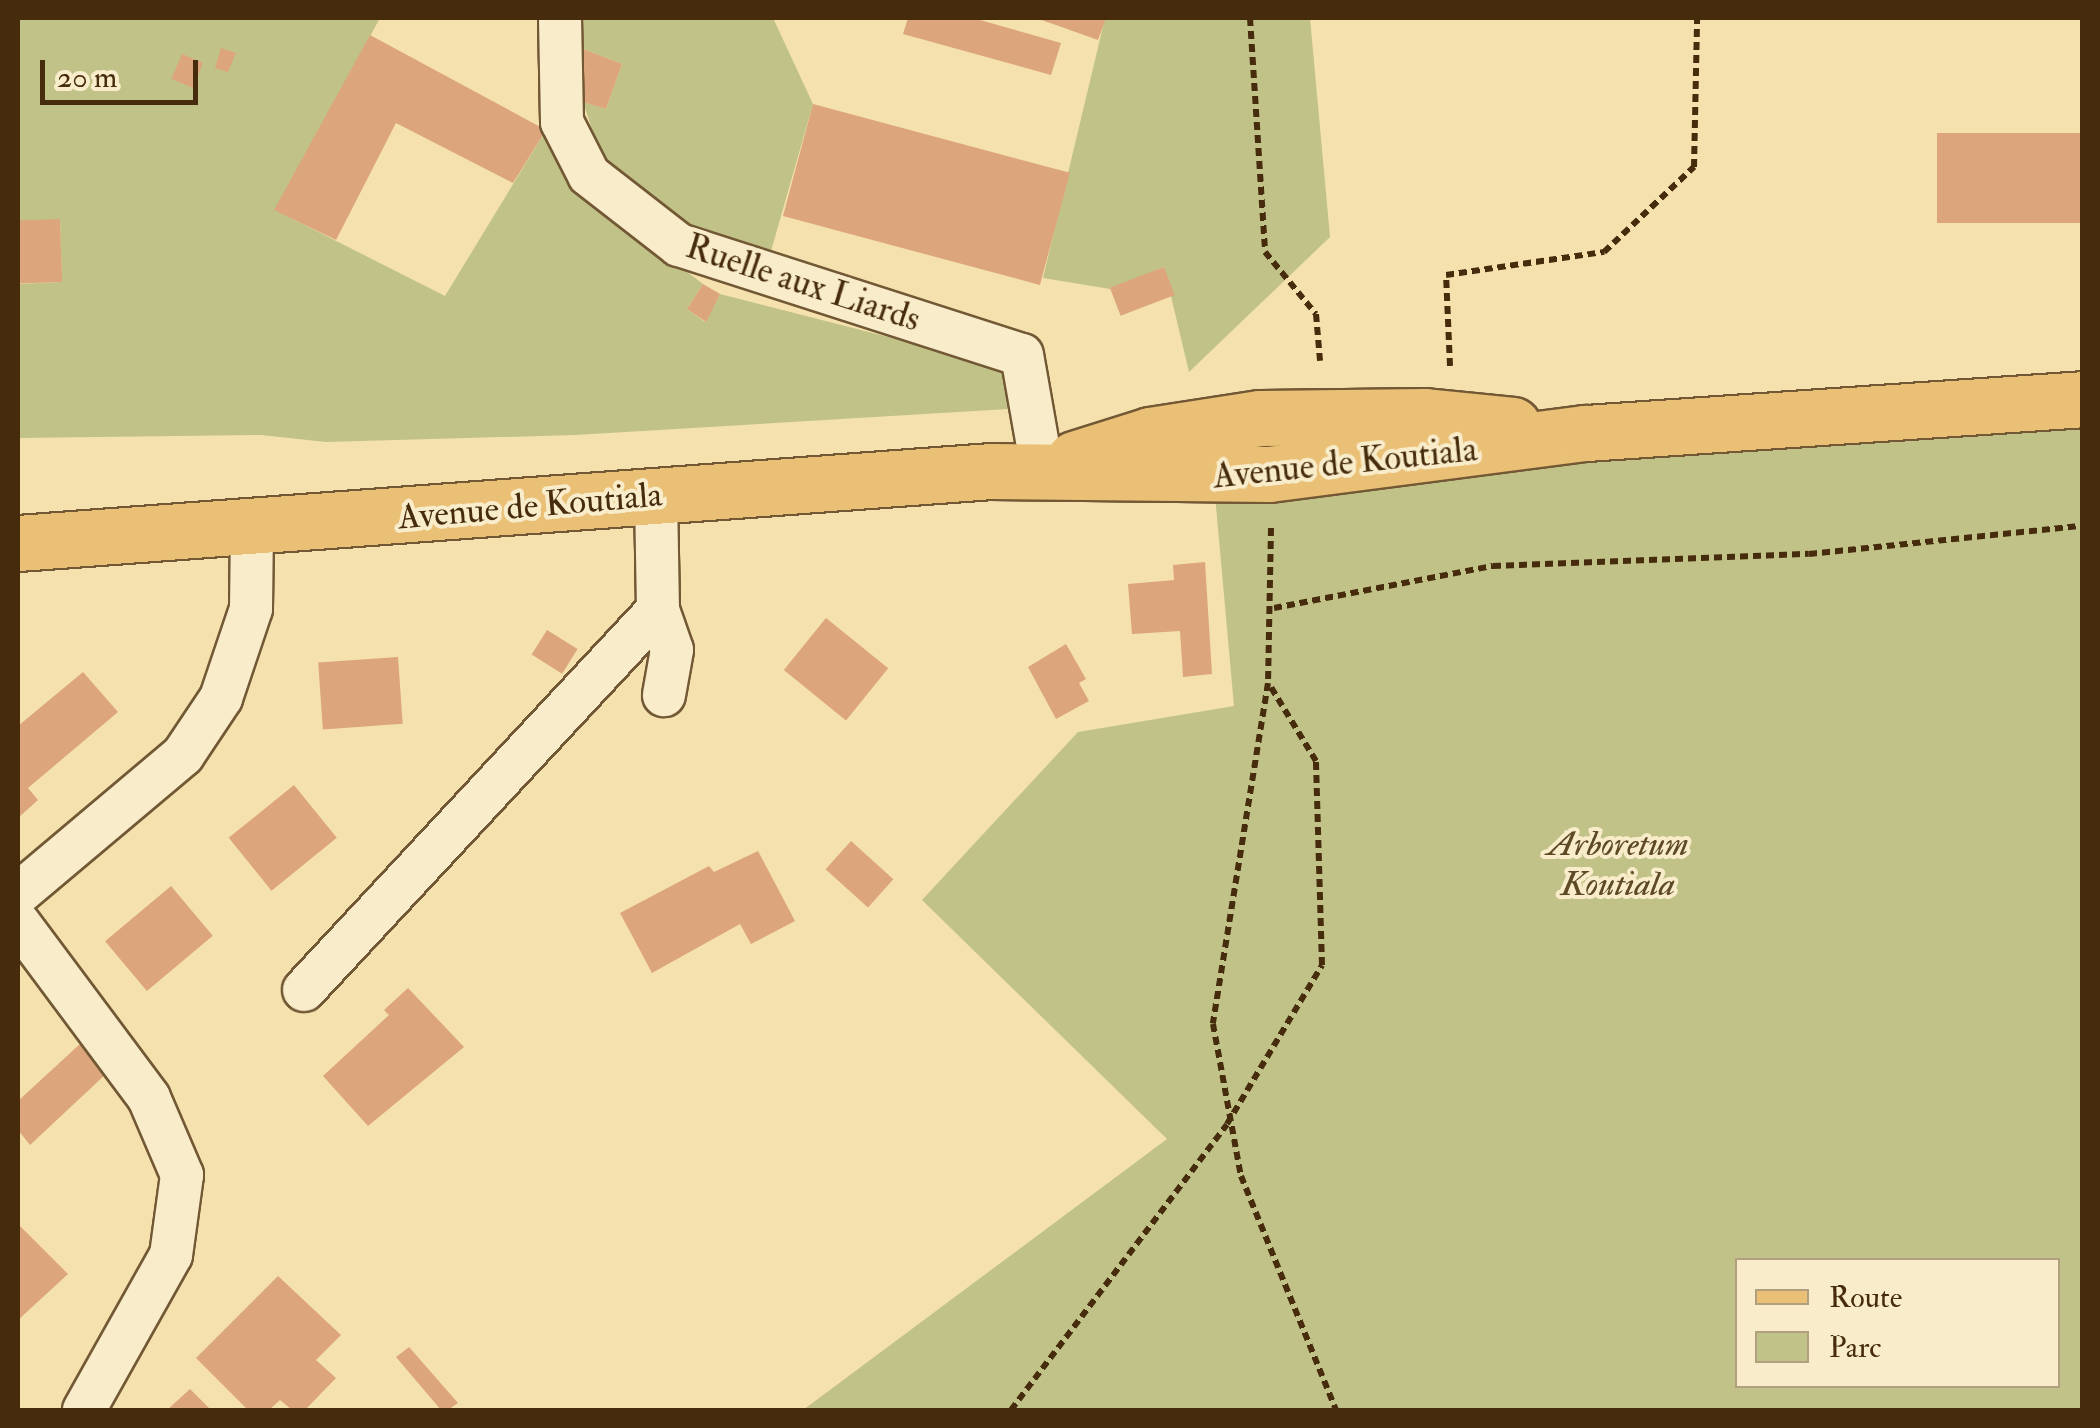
<!DOCTYPE html>
<html>
<head>
<meta charset="utf-8">
<style>
  body { margin:0 }
  #map { position:relative; width:2100px; height:1428px; overflow:hidden; background:#f5e1ae; font-family:"IM FELL Double Pica",serif }
  div>[style] { position:absolute }
  .green>* { inset:0; background:#c0c288 }
  .building>* { inset:0; background:#dca57c; transform-origin:0 0 }
  .path>* { height:6px; margin-top:-3px; transform-origin:0; background:repeating-linear-gradient(90deg,#462b0c 0 8px,transparent 0 13px) }
  .roads { filter:drop-shadow(2px 0 #725834) drop-shadow(-2px 0 #725834) drop-shadow(0 2px #725834) drop-shadow(0 -2px #725834) }
  .minor>* { height:42px; margin:-21px; padding:0 21px; transform-origin:21px; border-radius:21px; background:#f8ecca }
  .primary>* { height:55px; margin:-27.5px; padding:0 27.5px; transform-origin:27.5px; border-radius:27.5px; background:#eac077 }
  span { translate:-50% -50%; white-space:nowrap; text-align:center; line-height:1.15; -webkit-text-stroke:8px #f8ecca; paint-order:stroke }
  .street-label { font-size:35px; color:#462b0c }
  .park-label { font-size:35px; color:#5e4925; font-style:italic }
  .frame { position:absolute; inset:0; border:20px solid #462b0c; pointer-events:none }
  .legend { position:absolute; left:1735px; top:1258px; width:325px; height:130px; box-sizing:border-box; background:#f8ecca; border:2px solid #b19f7e; margin:0; padding:12px 18px; list-style:none; font-size:30px; color:#462b0c }
  .legend li { display:flex; align-items:center; gap:20px; height:50px }
  .legend b { width:50px; border:2px solid #b19f7e }
  .scale { position:absolute; left:40px; top:60px; width:158px; height:45px; box-sizing:border-box; border:5px solid #462b0c; border-top:0; padding-left:12px; font-size:30px; line-height:35px; white-space:nowrap; color:#462b0c; -webkit-text-stroke:8px #f8ecca; paint-order:stroke }
</style>
</head>
<body>
<div id="map">
  <div class="green">
    <div style="clip-path:polygon(18px 18px,380px 18px,275px 210px,445px 296px,546px 130px,580px 190px,703px 284px,687px 309px,705px 322px,720px 294px,990px 363px,1011px 382px,1008px 409px,575px 435px,326px 442px,261px 435px,18px 438px,18px 284px,62px 282px,60px 220px,18px 221px)"></div>
    <div style="clip-path:polygon(575px 18px,773px 18px,813px 104px,771px 251px,690px 226px,602px 159px,583px 102px,606px 109px,622px 64px,578px 47px)"></div>
    <div style="clip-path:polygon(1105px 18px,1310px 18px,1330px 237px,1189px 372px,1164px 267px,1110px 289px,1043px 278px)"></div>
    <div style="clip-path:polygon(evenodd,2082px 408px,2082px 1410px,803px 1410px,1167px 1139px,922px 900px,1078px 732px,1234px 706px,1214px 484px,2082px 408px,1738px 1260px,2058px 1260px,2058px 1386px,1738px 1386px,1738px 1260px)"></div>
  </div>
  <div class="building">
    <div style="clip-path:polygon(908px 18px,973px 18px,1061px 43px,1051px 75px,903px 34px)"></div>
    <div style="clip-path:polygon(1036px 18px,1106px 18px,1098px 40px)"></div>
    <div style="clip-path:polygon(370px 35px,546px 130px,513px 183px,396px 123px,336px 240px,274px 210px)"></div>
    <div style="clip-path:polygon(578px 47px,622px 64px,606px 109px,583px 102px)"></div>
    <div style="clip-path:polygon(221px 48px,236px 53px,228px 72px,215px 68px)"></div>
    <div style="left:182px;top:54px;width:23px;height:27px;rotate:23deg"></div>
    <div style="left:813px;top:104px;width:266px;height:116px;rotate:15deg"></div>
    <div style="left:2082px;top:133px;width:90px;height:145px;rotate:90deg"></div>
    <div style="left:60px;top:219px;width:63px;height:42px;rotate:88deg"></div>
    <div style="left:1164px;top:267px;width:30px;height:58px;rotate:69deg"></div>
    <div style="clip-path:polygon(703px 284px,720px 294px,706px 322px,687px 309px)"></div>
    <div style="clip-path:polygon(1205px 562px,1212px 674px,1183px 677px,1180px 631px,1132px 634px,1128px 584px,1174px 580px,1173px 565px)"></div>
    <div style="left:826px;top:618px;width:80px;height:67px;rotate:39deg"></div>
    <div style="left:547px;top:630px;width:36px;height:29px;rotate:32deg"></div>
    <div style="clip-path:polygon(1066px 644px,1086px 679px,1079px 683px,1089px 701px,1056px 719px,1028px 667px)"></div>
    <div style="left:398px;top:657px;width:67px;height:80px;rotate:86deg"></div>
    <div style="clip-path:polygon(83px 672px,118px 712px,28px 788px,38px 800px,18px 818px,18px 726px)"></div>
    <div style="left:294px;top:785px;width:68px;height:84px;rotate:51deg"></div>
    <div style="left:851px;top:841px;width:57px;height:38px;rotate:42deg"></div>
    <div style="clip-path:polygon(758px 851px,795px 921px,751px 944px,740px 924px,652px 973px,620px 913px,709px 866px,714px 872px)"></div>
    <div style="left:171px;top:886px;width:65px;height:86px;rotate:50deg"></div>
    <div style="clip-path:polygon(408px 988px,464px 1047px,368px 1126px,323px 1076px,389px 1015px,384px 1010px)"></div>
    <div style="clip-path:polygon(80px 1044px,106px 1074px,30px 1145px,18px 1130px,18px 1101px)"></div>
    <div style="clip-path:polygon(18px 1224px,68px 1274px,18px 1320px)"></div>
    <div style="clip-path:polygon(278px 1276px,341px 1335px,316px 1360px,336px 1378px,305px 1410px,292px 1410px,280px 1400px,269px 1410px,248px 1410px,196px 1358px)"></div>
    <div style="clip-path:polygon(409px 1347px,458px 1403px,448px 1410px,441px 1410px,396px 1357px)"></div>
    <div style="clip-path:polygon(190px 1389px,211px 1410px,167px 1410px)"></div>
  </div>
  <div class="path">
    <div style="left:1250px;top:18px;width:234px;rotate:86.3deg"></div>
    <div style="left:1265px;top:252px;width:80px;rotate:50.6deg"></div>
    <div style="left:1316px;top:314px;width:47px;rotate:85.1deg"></div>
    <div style="left:1450px;top:366px;width:91px;rotate:-92.5deg"></div>
    <div style="left:1446px;top:275px;width:160px;rotate:-8.3deg"></div>
    <div style="left:1604px;top:252px;width:124px;rotate:-43.4deg"></div>
    <div style="left:1694px;top:167px;width:149px;rotate:-88.8deg"></div>
    <div style="left:1271px;top:528px;width:155px;rotate:91.1deg"></div>
    <div style="left:1268px;top:683px;width:345px;rotate:99.2deg"></div>
    <div style="left:1213px;top:1024px;width:155px;rotate:79.6deg"></div>
    <div style="left:1241px;top:1176px;width:253px;rotate:67.9deg"></div>
    <div style="left:1274px;top:608px;width:223px;rotate:-10.9deg"></div>
    <div style="left:1493px;top:566px;width:316px;rotate:-2.2deg"></div>
    <div style="left:1809px;top:554px;width:274px;rotate:-5.9deg"></div>
    <div style="left:1011px;top:1410px;width:358px;rotate:-52.9deg"></div>
    <div style="left:1227px;top:1124px;width:185px;rotate:-59.1deg"></div>
    <div style="left:1322px;top:965px;width:204px;rotate:-91.7deg"></div>
    <div style="left:1316px;top:761px;width:90px;rotate:-121.4deg"></div>
  </div>
  <div class="roads">
    <div class="minor">
      <div style="left:560px;top:18px;width:104px;rotate:88.9deg"></div>
      <div style="left:562px;top:122px;width:59px;rotate:63deg"></div>
      <div style="left:589px;top:175px;width:114px;rotate:37.9deg"></div>
      <div style="left:679px;top:245px;width:360px;rotate:17.8deg"></div>
      <div style="left:1022px;top:355px;width:115px;rotate:80deg"></div>
      <div style="left:658px;top:610px;width:42px;rotate:70.7deg"></div>
      <div style="left:672px;top:650px;width:46px;rotate:100.1deg"></div>
      <div style="left:18px;top:894px;width:216px;rotate:-40.1deg"></div>
      <div style="left:183px;top:755px;width:69px;rotate:-56.3deg"></div>
      <div style="left:221px;top:698px;width:94px;rotate:-71.4deg"></div>
      <div style="left:251px;top:609px;width:81px;rotate:-89.3deg"></div>
      <div style="left:18px;top:922px;width:219px;rotate:53.3deg"></div>
      <div style="left:149px;top:1098px;width:84px;rotate:66.8deg"></div>
      <div style="left:182px;top:1175px;width:81px;rotate:97.8deg"></div>
      <div style="left:171px;top:1255px;width:178px;rotate:119.3deg"></div>
      <div style="left:304px;top:990px;width:519px;rotate:-47.03deg"></div>
      <div style="left:658px;top:610px;width:114px;rotate:-91deg"></div>
    </div>
    <div class="primary">
      <div style="left:1074px;top:459px;width:80px;rotate:-17.5deg"></div>
      <div style="left:1150px;top:435px;width:111px;rotate:-8.8deg"></div>
      <div style="left:1260px;top:418px;width:165px;rotate:-0.7deg"></div>
      <div style="left:1425px;top:416px;width:88px;rotate:5.8deg"></div>
      <div style="left:18px;top:543px;width:976px;rotate:-4.23deg"></div>
      <div style="left:991px;top:471px;width:278px;rotate:0.6deg"></div>
      <div style="left:1269px;top:474px;width:320px;rotate:-7.4deg"></div>
      <div style="left:1586px;top:433px;width:497px;rotate:-3.9deg"></div>
    </div>
  </div>
  <div class="street-label">
    <span style="left:803px;top:283px;rotate:18deg">Ruelle aux Liards</span>
    <span style="left:1345px;top:463px;rotate:-6deg">Avenue de Koutiala</span>
    <span style="left:530px;top:506px;rotate:-5deg">Avenue de Koutiala</span>
  </div>
  <div class="park-label">
    <span style="left:1618px;top:864px">Arboretum<br>Koutiala</span>
  </div>
  <div class="frame"></div>
  <ul class="legend">
  <li><b style="height:12px;background:#eac077"></b>Route</li>
  <li><b style="height:28px;background:#c0c288"></b>Parc</li>
  </ul>
  <div class="scale">20 m</div>
</div>
</body>
</html>
